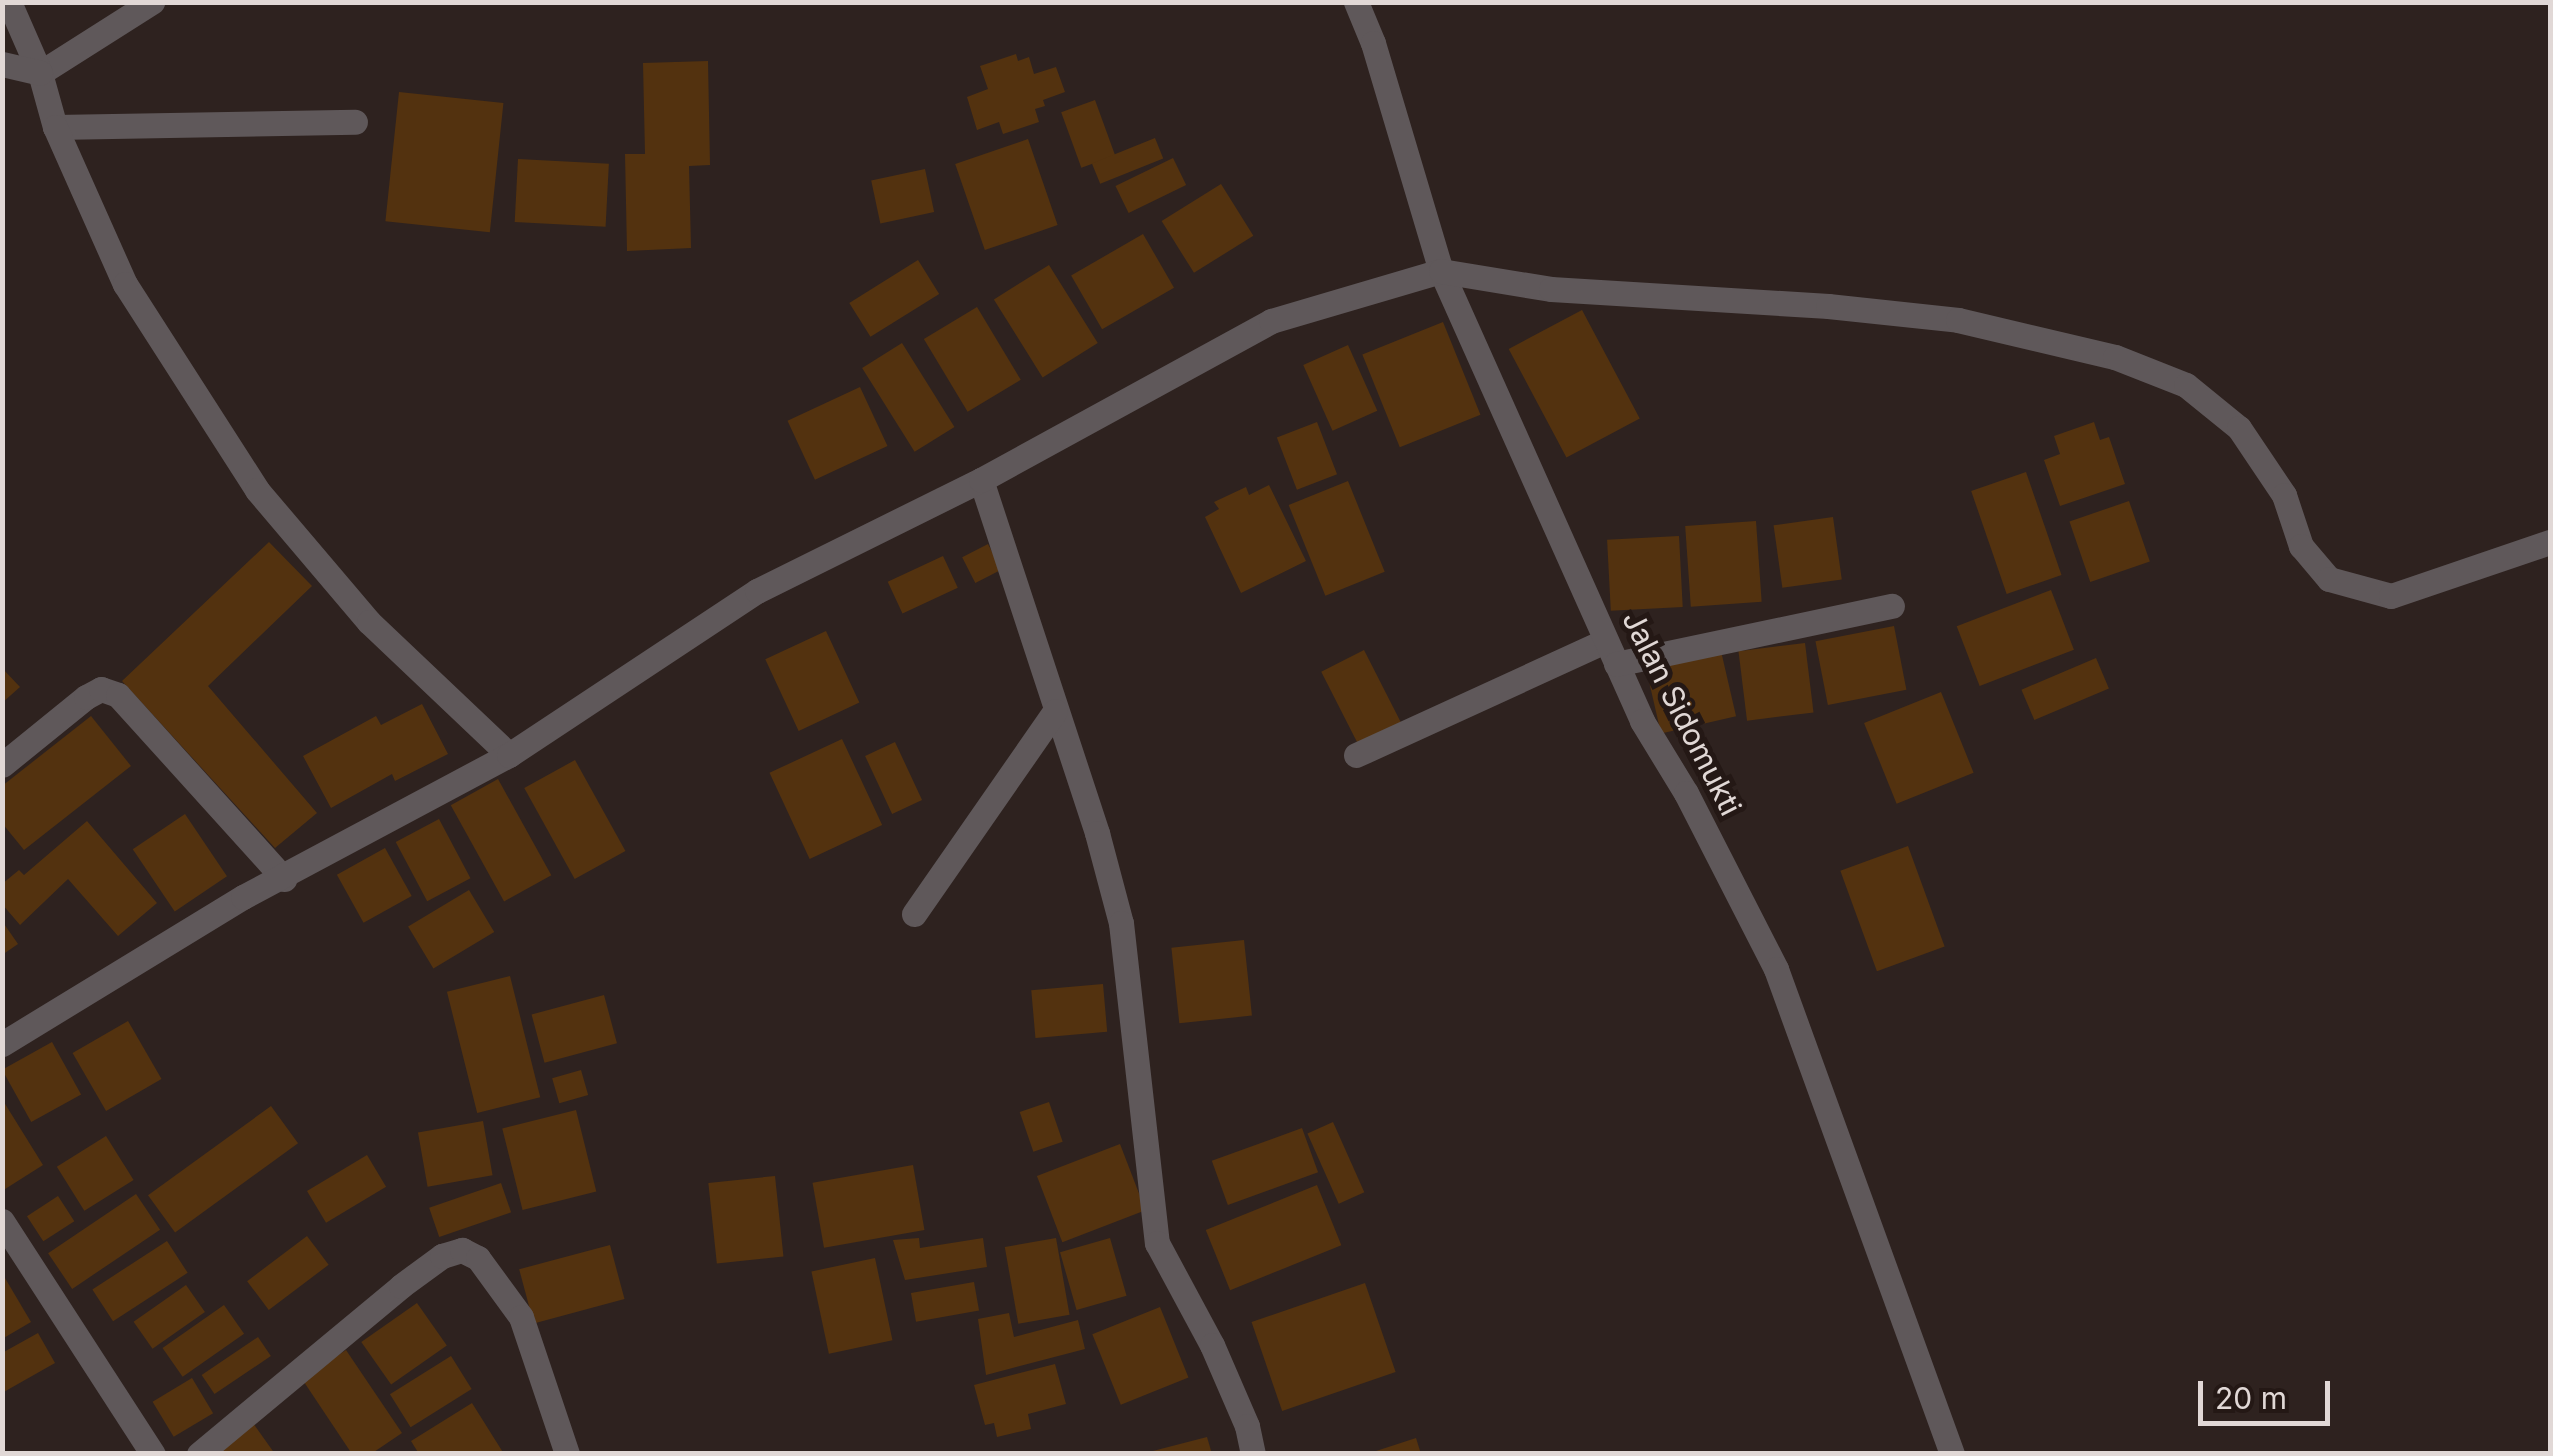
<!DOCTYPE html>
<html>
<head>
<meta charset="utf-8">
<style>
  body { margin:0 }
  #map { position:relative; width:2553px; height:1456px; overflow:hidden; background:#2e221f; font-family:Inter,sans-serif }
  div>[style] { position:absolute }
  .building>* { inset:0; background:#53320f; transform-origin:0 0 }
  .service>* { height:25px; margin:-12.5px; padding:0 12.5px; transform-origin:12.5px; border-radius:12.5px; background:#5f585a }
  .minor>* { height:25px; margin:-12.5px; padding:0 12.5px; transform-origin:12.5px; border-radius:12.5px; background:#5f585a }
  span { translate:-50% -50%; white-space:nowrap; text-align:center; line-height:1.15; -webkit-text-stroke:10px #241815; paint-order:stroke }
  .street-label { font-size:30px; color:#e1d8d6 }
  .frame { position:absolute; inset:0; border:5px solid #e1d8d6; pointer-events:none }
  .scale { position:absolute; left:2198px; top:1381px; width:132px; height:45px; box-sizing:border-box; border:5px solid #e1d8d6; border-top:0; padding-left:12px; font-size:30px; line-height:35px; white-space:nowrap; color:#e1d8d6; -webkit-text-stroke:8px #241815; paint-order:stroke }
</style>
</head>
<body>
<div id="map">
  <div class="building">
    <div style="clip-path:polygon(1016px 54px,1018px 61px,1029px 57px,1034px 74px,1056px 67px,1065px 92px,1043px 100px,1045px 106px,1035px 109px,1039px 122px,1003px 134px,999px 122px,977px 130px,967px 97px,988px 89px,980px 66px)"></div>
    <div style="clip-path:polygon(708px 61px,710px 165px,689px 166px,691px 248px,627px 251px,625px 154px,645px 154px,643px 63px)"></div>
    <div style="left:399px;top:92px;width:105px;height:130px;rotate:6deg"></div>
    <div style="left:1095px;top:100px;width:59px;height:36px;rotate:70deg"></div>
    <div style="left:1155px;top:138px;width:22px;height:68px;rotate:68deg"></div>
    <div style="left:1028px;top:139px;width:91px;height:77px;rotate:71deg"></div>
    <div style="left:1173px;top:158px;width:30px;height:64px;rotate:64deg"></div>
    <div style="left:518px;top:159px;width:91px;height:63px;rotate:3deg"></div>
    <div style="left:925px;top:169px;width:44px;height:55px;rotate:78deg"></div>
    <div style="left:1221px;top:184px;width:61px;height:70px;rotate:58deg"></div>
    <div style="left:1143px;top:234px;width:62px;height:83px;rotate:60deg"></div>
    <div style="left:918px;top:260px;width:40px;height:81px;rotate:58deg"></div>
    <div style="left:1049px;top:265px;width:92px;height:65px;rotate:58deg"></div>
    <div style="left:977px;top:307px;width:85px;height:62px;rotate:59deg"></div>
    <div style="left:1582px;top:310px;width:123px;height:83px;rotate:62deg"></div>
    <div style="left:1443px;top:322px;width:100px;height:87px;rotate:68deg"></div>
    <div style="left:902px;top:343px;width:99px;height:47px;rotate:58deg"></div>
    <div style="left:1348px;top:345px;width:72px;height:49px;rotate:66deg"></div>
    <div style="left:860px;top:387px;width:65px;height:80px;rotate:65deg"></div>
    <div style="left:1317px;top:422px;width:56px;height:43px;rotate:69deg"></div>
    <div style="clip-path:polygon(2094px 422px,2100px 440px,2109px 437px,2125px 484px,2060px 506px,2044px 460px,2060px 454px,2054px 436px)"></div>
    <div style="left:2026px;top:472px;width:109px;height:58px;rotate:71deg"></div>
    <div style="left:1348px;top:481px;width:98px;height:64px;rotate:68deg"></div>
    <div style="clip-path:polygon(1269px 485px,1306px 561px,1241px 593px,1205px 517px,1219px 509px,1214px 502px,1246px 487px,1249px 495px)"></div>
    <div style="left:2129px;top:501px;width:64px;height:63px;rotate:71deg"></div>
    <div style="left:1833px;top:517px;width:63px;height:60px;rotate:82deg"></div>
    <div style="left:1756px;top:521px;width:81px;height:71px;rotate:86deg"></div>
    <div style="left:1679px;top:536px;width:71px;height:72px;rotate:87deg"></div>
    <div style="clip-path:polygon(269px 542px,312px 586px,208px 686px,317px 813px,275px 848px,122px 681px)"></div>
    <div style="left:988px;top:544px;width:29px;height:29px;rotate:63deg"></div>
    <div style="left:943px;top:556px;width:35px;height:61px;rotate:65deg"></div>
    <div style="left:2051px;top:590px;width:64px;height:101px;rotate:69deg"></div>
    <div style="left:1894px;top:626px;width:65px;height:80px;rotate:79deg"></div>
    <div style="left:826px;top:631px;width:79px;height:67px;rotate:65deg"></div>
    <div style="left:1805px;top:643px;width:70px;height:67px;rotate:83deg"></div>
    <div style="left:1364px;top:650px;width:85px;height:48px;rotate:63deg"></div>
    <div style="left:1721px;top:651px;width:67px;height:77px;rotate:77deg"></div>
    <div style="left:2096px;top:658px;width:33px;height:81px;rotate:67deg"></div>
    <div style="clip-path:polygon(2px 668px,20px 687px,2px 703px)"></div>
    <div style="left:1941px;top:692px;width:87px;height:83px;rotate:68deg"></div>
    <div style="clip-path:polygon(422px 704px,448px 754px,395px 781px,392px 774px,331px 808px,303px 756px,376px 716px,381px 725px)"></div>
    <div style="clip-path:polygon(91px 716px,131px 766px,24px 850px,2px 823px,2px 786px)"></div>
    <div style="left:842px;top:739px;width:95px;height:80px;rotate:65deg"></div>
    <div style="left:895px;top:742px;width:64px;height:33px;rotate:65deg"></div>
    <div style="left:575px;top:760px;width:104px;height:58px;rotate:61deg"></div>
    <div style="left:498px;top:779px;width:110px;height:54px;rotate:61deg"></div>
    <div style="left:185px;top:814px;width:75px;height:63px;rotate:56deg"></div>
    <div style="left:439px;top:819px;width:67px;height:49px;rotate:62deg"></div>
    <div style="clip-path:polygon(87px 821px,157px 903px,118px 936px,68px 879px,20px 925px,2px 904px,2px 884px,19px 870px,24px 875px)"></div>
    <div style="left:1908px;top:846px;width:107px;height:72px;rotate:70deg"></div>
    <div style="left:385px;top:848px;width:55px;height:55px;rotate:61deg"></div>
    <div style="left:469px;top:890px;width:49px;height:71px;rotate:59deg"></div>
    <div style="clip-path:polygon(2px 921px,18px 944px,2px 955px)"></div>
    <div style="left:1244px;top:940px;width:76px;height:73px;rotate:84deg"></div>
    <div style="left:510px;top:976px;width:125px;height:65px;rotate:76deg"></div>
    <div style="left:1103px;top:984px;width:48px;height:72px;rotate:85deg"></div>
    <div style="left:604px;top:995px;width:50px;height:75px;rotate:75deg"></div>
    <div style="left:128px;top:1021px;width:67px;height:64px;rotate:60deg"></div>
    <div style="left:52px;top:1042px;width:60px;height:57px;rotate:61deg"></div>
    <div style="left:581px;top:1070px;width:26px;height:30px;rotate:74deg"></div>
    <div style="clip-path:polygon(2px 1099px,43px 1165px,2px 1191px)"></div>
    <div style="left:1049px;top:1102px;width:42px;height:31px;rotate:71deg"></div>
    <div style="left:271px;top:1106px;width:46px;height:152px;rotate:54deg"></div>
    <div style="left:576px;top:1110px;width:84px;height:76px;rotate:76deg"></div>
    <div style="left:483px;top:1121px;width:55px;height:66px;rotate:80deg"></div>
    <div style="left:1333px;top:1122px;width:77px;height:28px;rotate:66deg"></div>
    <div style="left:1302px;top:1128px;width:47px;height:96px;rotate:70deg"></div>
    <div style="left:106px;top:1136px;width:52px;height:58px;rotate:58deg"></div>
    <div style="left:1120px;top:1144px;width:71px;height:89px;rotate:69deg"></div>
    <div style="left:367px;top:1155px;width:37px;height:70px;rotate:59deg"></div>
    <div style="left:913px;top:1165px;width:66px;height:102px;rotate:80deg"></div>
    <div style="left:775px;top:1176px;width:81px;height:67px;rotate:84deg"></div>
    <div style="left:501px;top:1183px;width:31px;height:76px;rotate:71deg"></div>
    <div style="left:1317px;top:1185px;width:65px;height:120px;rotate:68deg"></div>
    <div style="left:136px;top:1194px;width:43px;height:106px;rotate:56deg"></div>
    <div style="left:58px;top:1196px;width:30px;height:37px;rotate:57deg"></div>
    <div style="left:307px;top:1236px;width:36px;height:75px;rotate:53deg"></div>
    <div style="clip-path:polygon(919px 1238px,920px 1248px,983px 1238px,987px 1267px,905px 1280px,893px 1240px)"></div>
    <div style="left:1056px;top:1238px;width:78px;height:52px;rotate:80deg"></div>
    <div style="left:1110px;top:1238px;width:60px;height:52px;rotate:74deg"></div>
    <div style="left:167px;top:1241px;width:38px;height:89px;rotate:57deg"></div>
    <div style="left:610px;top:1245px;width:56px;height:94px;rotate:75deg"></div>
    <div style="left:875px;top:1258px;width:84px;height:65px;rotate:78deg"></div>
    <div style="clip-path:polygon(2px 1273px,31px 1322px,2px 1339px)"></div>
    <div style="left:974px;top:1282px;width:29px;height:64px;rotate:80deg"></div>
    <div style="left:1365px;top:1283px;width:94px;height:120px;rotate:71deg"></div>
    <div style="left:186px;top:1285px;width:33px;height:64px;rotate:55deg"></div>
    <div style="left:417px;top:1303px;width:52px;height:68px;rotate:55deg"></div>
    <div style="left:224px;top:1305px;width:35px;height:75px;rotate:55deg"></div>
    <div style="left:1160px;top:1307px;width:76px;height:73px;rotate:68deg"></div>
    <div style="clip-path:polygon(1009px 1313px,1014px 1337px,1078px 1320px,1085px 1349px,986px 1375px,978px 1319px)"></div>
    <div style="clip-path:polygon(38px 1333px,55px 1363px,2px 1393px,2px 1353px)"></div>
    <div style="left:258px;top:1337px;width:23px;height:68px;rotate:56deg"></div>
    <div style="clip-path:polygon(346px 1350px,402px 1433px,371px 1454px,352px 1454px,302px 1379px)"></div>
    <div style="left:451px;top:1356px;width:39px;height:72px;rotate:58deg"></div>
    <div style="clip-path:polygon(1055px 1364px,1066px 1404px,1028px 1414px,1031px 1429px,997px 1437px,994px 1423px,985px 1425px,974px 1385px)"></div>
    <div style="left:192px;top:1378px;width:41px;height:46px;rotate:59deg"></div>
    <div style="clip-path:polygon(472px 1403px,504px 1454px,419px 1454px,411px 1441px)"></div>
    <div style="clip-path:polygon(253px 1423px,275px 1454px,211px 1454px)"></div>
    <div style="clip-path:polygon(1207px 1437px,1212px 1454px,1149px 1454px,1149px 1452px)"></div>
    <div style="clip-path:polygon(1416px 1438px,1421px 1454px,1370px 1454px,1370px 1453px)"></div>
  </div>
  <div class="service">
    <div style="left:40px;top:73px;width:133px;rotate:-32.4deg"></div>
    <div style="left:55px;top:127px;width:300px;rotate:-1deg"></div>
    <div style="left:1356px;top:755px;width:274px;rotate:-24.6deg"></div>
  </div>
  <div class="minor">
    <div style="left:9px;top:2px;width:77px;rotate:66.4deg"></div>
    <div style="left:40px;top:73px;width:56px;rotate:74.5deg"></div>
    <div style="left:55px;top:127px;width:172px;rotate:66deg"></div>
    <div style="left:125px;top:284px;width:245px;rotate:57.3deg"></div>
    <div style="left:257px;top:490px;width:173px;rotate:49.7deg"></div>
    <div style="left:369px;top:622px;width:193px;rotate:43.5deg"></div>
    <div style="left:1356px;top:2px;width:44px;rotate:67.5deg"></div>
    <div style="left:1373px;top:43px;width:238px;rotate:73.4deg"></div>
    <div style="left:1441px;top:271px;width:493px;rotate:65.9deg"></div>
    <div style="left:1642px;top:721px;width:84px;rotate:58.6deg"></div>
    <div style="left:1686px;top:793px;width:198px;rotate:62.9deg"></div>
    <div style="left:1776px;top:969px;width:516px;rotate:70.05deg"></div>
    <div style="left:2px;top:64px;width:39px;rotate:13deg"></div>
    <div style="left:981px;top:480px;width:372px;rotate:71.8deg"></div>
    <div style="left:1097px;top:833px;width:93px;rotate:75.1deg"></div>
    <div style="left:1121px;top:923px;width:322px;rotate:83.6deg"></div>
    <div style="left:1157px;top:1243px;width:116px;rotate:61.7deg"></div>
    <div style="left:1212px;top:1345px;width:88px;rotate:66.6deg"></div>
    <div style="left:1247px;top:1426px;width:29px;rotate:78deg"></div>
    <div style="left:1616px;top:664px;width:282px;rotate:-11.9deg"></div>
    <div style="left:2px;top:765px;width:108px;rotate:-39deg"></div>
    <div style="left:86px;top:697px;width:17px;rotate:-28deg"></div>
    <div style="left:101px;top:689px;width:18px;rotate:19deg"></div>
    <div style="left:118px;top:695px;width:248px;rotate:47.9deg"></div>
    <div style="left:914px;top:914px;width:247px;rotate:-55.2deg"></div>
    <div style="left:2px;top:1044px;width:282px;rotate:-31.4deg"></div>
    <div style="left:243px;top:897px;width:302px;rotate:-28.1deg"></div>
    <div style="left:509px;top:755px;width:297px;rotate:-33.5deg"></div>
    <div style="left:757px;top:591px;width:250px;rotate:-26.4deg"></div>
    <div style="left:981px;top:480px;width:331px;rotate:-28.7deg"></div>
    <div style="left:1271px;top:321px;width:177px;rotate:-16.4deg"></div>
    <div style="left:1441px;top:271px;width:111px;rotate:9.3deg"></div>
    <div style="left:1551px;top:289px;width:278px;rotate:3.5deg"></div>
    <div style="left:1828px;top:306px;width:131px;rotate:6.1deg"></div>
    <div style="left:1958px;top:320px;width:161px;rotate:13.3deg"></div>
    <div style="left:2115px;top:357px;width:76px;rotate:21.5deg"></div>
    <div style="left:2186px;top:385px;width:68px;rotate:39.1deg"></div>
    <div style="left:2239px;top:428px;width:81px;rotate:56.1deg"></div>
    <div style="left:2284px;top:495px;width:54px;rotate:71.6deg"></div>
    <div style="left:2301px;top:546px;width:43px;rotate:49.7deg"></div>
    <div style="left:2329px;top:579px;width:64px;rotate:15.3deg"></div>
    <div style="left:2391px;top:596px;width:168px;rotate:-18.8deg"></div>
    <div style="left:2px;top:1221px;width:278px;rotate:57.1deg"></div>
    <div style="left:199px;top:1454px;width:263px;rotate:-39.7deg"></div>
    <div style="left:401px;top:1286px;width:51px;rotate:-36.2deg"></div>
    <div style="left:442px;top:1256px;width:21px;rotate:-17deg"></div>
    <div style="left:462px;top:1250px;width:18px;rotate:27deg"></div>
    <div style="left:478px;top:1258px;width:73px;rotate:53.9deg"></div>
    <div style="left:521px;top:1317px;width:145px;rotate:71.4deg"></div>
  </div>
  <div class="street-label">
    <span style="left:1682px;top:713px;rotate:63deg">Jalan Sidomukti</span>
  </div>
  <div class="frame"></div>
  <div class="scale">20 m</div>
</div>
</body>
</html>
